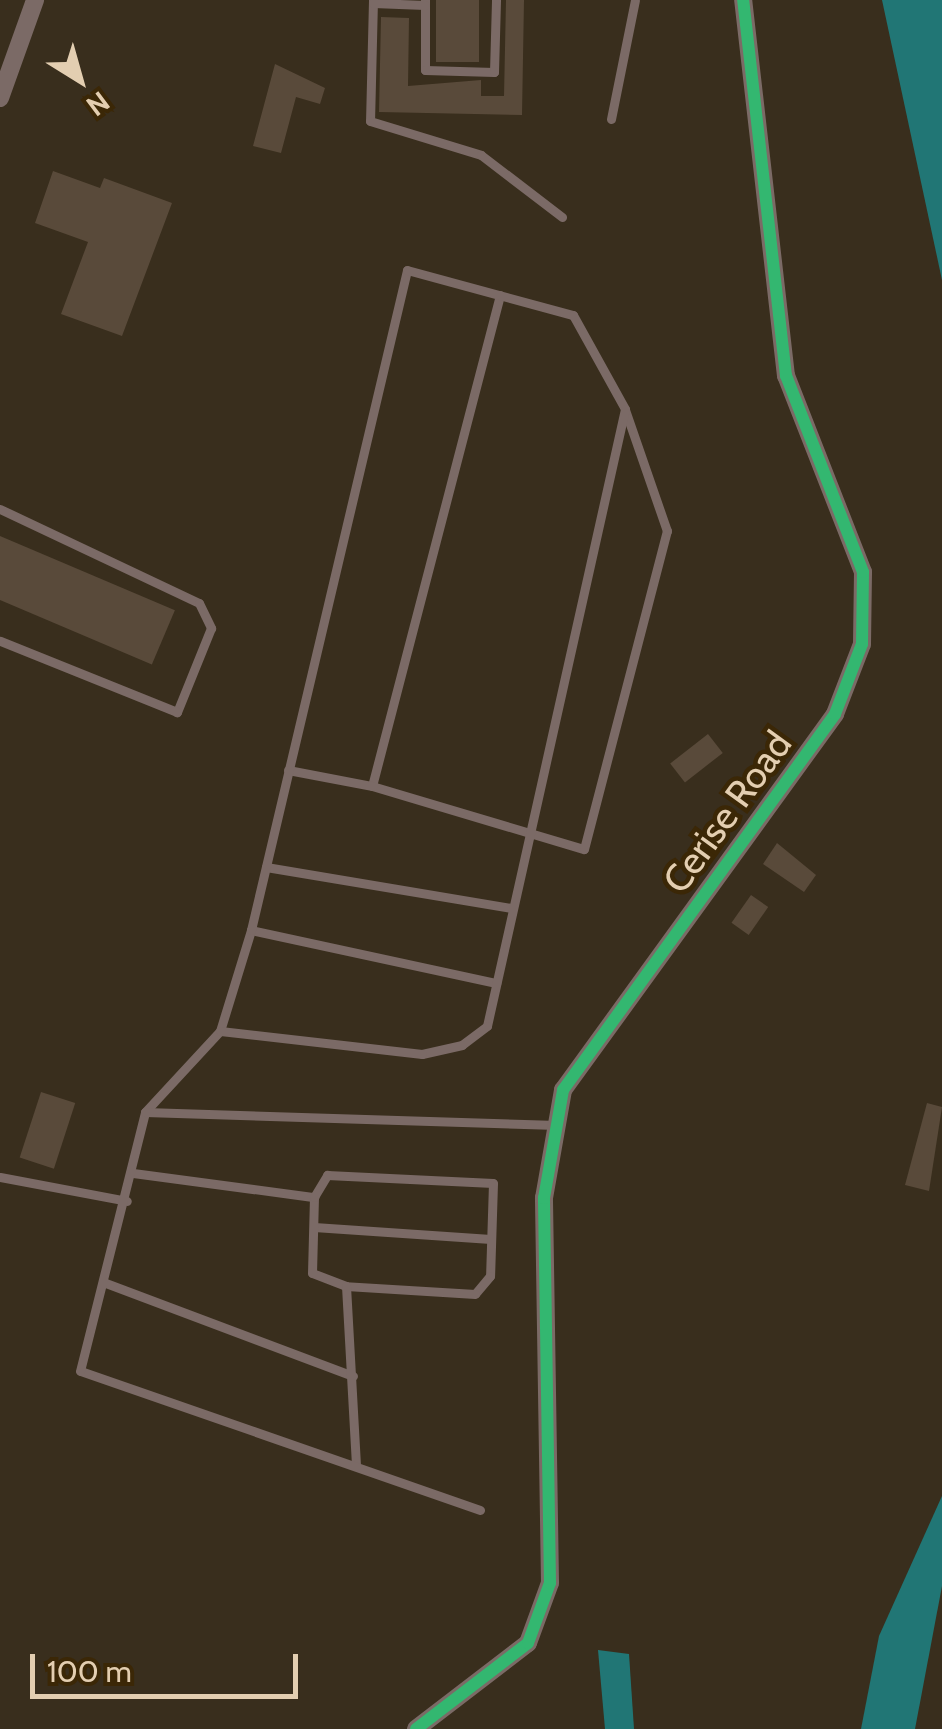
<!DOCTYPE html>
<html>
<head>
<meta charset="utf-8">
<style>
  body { margin:0 }
  #map { position:relative; width:942px; height:1729px; overflow:hidden; background:#392e1d; font-family:Cabin,sans-serif }
  div>[style] { position:absolute }
  .water>* { inset:0; background:#217675 }
  .building>* { inset:0; background:#594a3a; transform-origin:0 0 }
  .lane>* { height:9px; margin:-4.5px; padding:0 4.5px; transform-origin:4.5px; border-radius:4.5px; background:#7b6a66 }
  .street>* { height:18px; margin:-9px; padding:0 9px; transform-origin:9px; border-radius:9px; background:#7b6a66 }
  .cycleway>* { height:12px; margin:-6px; padding:0 6px; transform-origin:6px; border-radius:6px; background:#33b770 }
  span { translate:-50% -50%; white-space:nowrap; text-align:center; line-height:1.15; -webkit-text-stroke:9px #3b2706; paint-order:stroke }
  .street-label { font-size:38px; color:#e3ceb1 }
  .north { position:absolute; left:30px; top:30px; width:100px; height:100px; -webkit-text-stroke:8px #3b2706; paint-order:stroke; rotate:143deg; font-size:28px; font-weight:700; line-height:40px; text-align:center; color:#e3ceb1 }
  .north::after { content:''; display:block; margin:auto; width:35px; height:45px; background:#e3ceb1; clip-path:polygon(50% 0,100% 100%,50% 72%,0 100%) }
  .scale { position:absolute; left:30px; top:1654px; width:268px; height:45px; box-sizing:border-box; border:5px solid #e3ceb1; border-top:0; padding-left:12px; font-size:30px; line-height:35px; white-space:nowrap; color:#e3ceb1; -webkit-text-stroke:8px #3b2706; paint-order:stroke }
</style>
</head>
<body>
<div id="map">
  <div class="water">
    <div style="clip-path:polygon(882px 0,942px 0,942px 280px)"></div>
    <div style="clip-path:polygon(942px 1496px,942px 1586px,915px 1729px,861px 1729px,879px 1636px)"></div>
    <div style="clip-path:polygon(598px 1650px,629px 1654px,634px 1729px,605px 1729px)"></div>
  </div>
  <div class="building">
    <div style="left:436px;top:0;width:43px;height:62px"></div>
    <div style="clip-path:polygon(506px 0,524px 0,522px 115px,379px 112px,381px 17px,409px 18px,408px 86px,481px 80px,481px 96px,504px 96px)"></div>
    <div style="clip-path:polygon(275px 64px,325px 88px,320px 104px,296px 97px,281px 153px,253px 146px)"></div>
    <div style="clip-path:polygon(53px 171px,100px 188px,104px 178px,172px 203px,122px 336px,61px 314px,88px 242px,35px 223px)"></div>
    <div style="left:0;top:536px;width:190px;height:59px;rotate:23deg"></div>
    <div style="left:708px;top:734px;width:24px;height:48px;rotate:52deg"></div>
    <div style="clip-path:polygon(777px 843px,816px 875px,804px 892px,763px 864px)"></div>
    <div style="left:751px;top:895px;width:21px;height:34px;rotate:35deg"></div>
    <div style="left:41px;top:1092px;width:36px;height:69px;rotate:18deg"></div>
    <div style="clip-path:polygon(927px 1103px,942px 1107px,929px 1191px,905px 1185px)"></div>
  </div>
  <div class="lane">
    <div style="left:373px;top:0;width:121px;rotate:91.4deg"></div>
    <div style="left:370px;top:121px;width:116px;rotate:17deg"></div>
    <div style="left:481px;top:155px;width:102px;rotate:37.4deg"></div>
    <div style="left:425px;top:0;width:70px;rotate:90deg"></div>
    <div style="left:425px;top:70px;width:69px;rotate:1.7deg"></div>
    <div style="left:494px;top:72px;width:72px;rotate:-88.4deg"></div>
    <div style="left:373px;top:3px;width:52px;rotate:2.2deg"></div>
    <div style="left:611px;top:119px;width:121px;rotate:-78.6deg"></div>
    <div style="left:500px;top:295px;width:507px;rotate:104.61deg"></div>
    <div style="left:372px;top:786px;width:221px;rotate:16.6deg"></div>
    <div style="left:584px;top:849px;width:329px;rotate:-75.4deg"></div>
    <div style="left:667px;top:531px;width:128px;rotate:-109.1deg"></div>
    <div style="left:0;top:509px;width:220px;rotate:25.3deg"></div>
    <div style="left:199px;top:603px;width:28px;rotate:64deg"></div>
    <div style="left:211px;top:628px;width:91px;rotate:112deg"></div>
    <div style="left:177px;top:712px;width:191px;rotate:-158.1deg"></div>
    <div style="left:288px;top:770px;width:86px;rotate:10.8deg"></div>
    <div style="left:266px;top:867px;width:249px;rotate:9.5deg"></div>
    <div style="left:251px;top:930px;width:251px;rotate:12.2deg"></div>
    <div style="left:145px;top:1112px;width:110px;rotate:-47.2deg"></div>
    <div style="left:220px;top:1031px;width:106px;rotate:-72.9deg"></div>
    <div style="left:251px;top:930px;width:678px;rotate:-76.7deg"></div>
    <div style="left:407px;top:270px;width:172px;rotate:15.2deg"></div>
    <div style="left:573px;top:315px;width:107px;rotate:61deg"></div>
    <div style="left:625px;top:409px;width:632px;rotate:102.61deg"></div>
    <div style="left:487px;top:1026px;width:31px;rotate:143deg"></div>
    <div style="left:462px;top:1045px;width:41px;rotate:167.3deg"></div>
    <div style="left:422px;top:1054px;width:203px;rotate:-173.5deg"></div>
    <div style="left:133px;top:1173px;width:183px;rotate:7.6deg"></div>
    <div style="left:0;top:1177px;width:129px;rotate:10.7deg"></div>
    <div style="left:314px;top:1227px;width:177px;rotate:3.9deg"></div>
    <div style="left:103px;top:1282px;width:267px;rotate:20.6deg"></div>
    <div style="left:346px;top:1286px;width:36px;rotate:-159deg"></div>
    <div style="left:312px;top:1273px;width:76px;rotate:-88.5deg"></div>
    <div style="left:314px;top:1197px;width:26px;rotate:-59deg"></div>
    <div style="left:327px;top:1175px;width:166px;rotate:2.8deg"></div>
    <div style="left:493px;top:1183px;width:93px;rotate:91.8deg"></div>
    <div style="left:490px;top:1276px;width:23px;rotate:130deg"></div>
    <div style="left:475px;top:1294px;width:129px;rotate:-176.5deg"></div>
    <div style="left:346px;top:1286px;width:178px;rotate:86.8deg"></div>
    <div style="left:480px;top:1510px;width:423px;rotate:-160.8deg"></div>
    <div style="left:80px;top:1371px;width:267px;rotate:-75.9deg"></div>
    <div style="left:145px;top:1112px;width:412px;rotate:1.8deg"></div>
  </div>
  <div class="street">
    <div style="left:0;top:98px;width:104px;rotate:-70.3deg"></div>
    <div style="left:416px;top:1729px;width:141px;rotate:-37.5deg"></div>
    <div style="left:528px;top:1643px;width:64px;rotate:-69.9deg"></div>
    <div style="left:550px;top:1583px;width:385px;rotate:-90.9deg"></div>
    <div style="left:544px;top:1198px;width:110px;rotate:-80deg"></div>
    <div style="left:563px;top:1090px;width:464px;rotate:-54.1deg"></div>
    <div style="left:835px;top:714px;width:75px;rotate:-68.9deg"></div>
    <div style="left:862px;top:644px;width:72px;rotate:-89.2deg"></div>
    <div style="left:863px;top:572px;width:211px;rotate:-111.4deg"></div>
    <div style="left:786px;top:376px;width:378px;rotate:-96.5deg"></div>
  </div>
  <div class="cycleway">
    <div style="left:416px;top:1729px;width:141px;rotate:-37.5deg"></div>
    <div style="left:528px;top:1643px;width:64px;rotate:-69.9deg"></div>
    <div style="left:550px;top:1583px;width:385px;rotate:-90.9deg"></div>
    <div style="left:544px;top:1198px;width:110px;rotate:-80deg"></div>
    <div style="left:563px;top:1090px;width:464px;rotate:-54.1deg"></div>
    <div style="left:835px;top:714px;width:75px;rotate:-68.9deg"></div>
    <div style="left:862px;top:644px;width:72px;rotate:-89.2deg"></div>
    <div style="left:863px;top:572px;width:211px;rotate:-111.4deg"></div>
    <div style="left:786px;top:376px;width:378px;rotate:-96.5deg"></div>
  </div>
  <div class="street-label">
    <span style="left:727px;top:812px;rotate:-54deg">Cerise Road</span>
  </div>
  <div class="north">N</div>
  <div class="scale">100 m</div>
</div>
</body>
</html>
